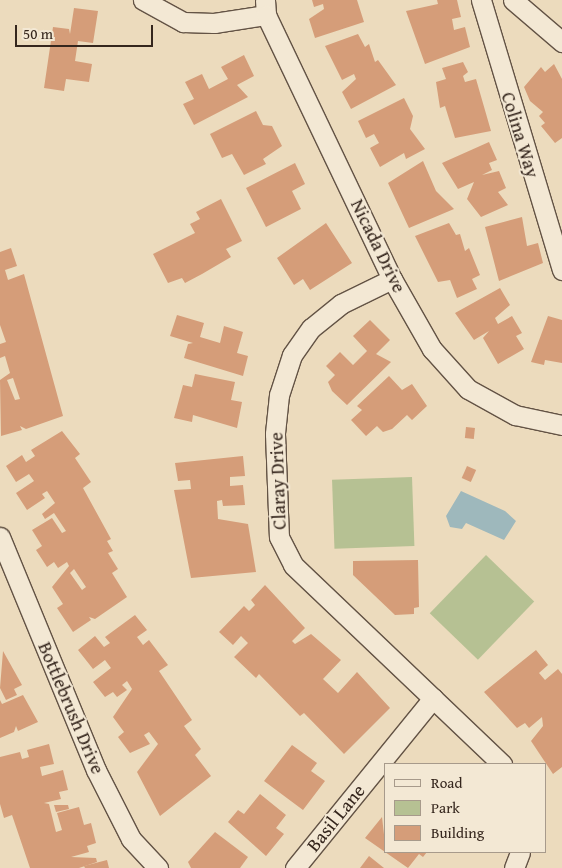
<!DOCTYPE html>
<html>
<head>
<meta charset="utf-8">
<style>
  body { margin:0 }
  #map { position:relative; width:562px; height:868px; overflow:hidden; background:#ecdbbd; font-family:"Gentium Book Plus",serif }
  div>[style] { position:absolute }
  .green>* { inset:0; background:#b6c193; transform-origin:0 0 }
  .water>* { inset:0; background:#9eb8bc }
  .building>* { inset:0; background:#d59d79; transform-origin:0 0 }
  .roads { filter:drop-shadow(1px 0 #635345) drop-shadow(-1px 0 #635345) drop-shadow(0 1px #635345) drop-shadow(0 -1px #635345) }
  .street>* { height:19px; margin:-9.5px; padding:0 9.5px; transform-origin:9.5px; border-radius:9.5px; background:#f3e8d4 }
  span { translate:-50% -50%; white-space:nowrap; text-align:center; line-height:1.15; -webkit-text-stroke:4px #f3e8d4; paint-order:stroke }
  .street-label { font-size:19px; color:#35261d }
  .legend { position:absolute; left:384px; top:763px; width:162px; height:90px; box-sizing:border-box; background:#f3e8d4; border:1px solid #a79a8b; margin:0; padding:6px 9px; list-style:none; font-size:15px; color:#35261d }
  .legend li { display:flex; align-items:center; gap:10px; height:25px }
  .legend b { width:25px; border:1px solid #a79a8b }
  .scale { position:absolute; left:15px; top:25px; width:138px; height:22px; box-sizing:border-box; border:2px solid #35261d; border-top:0; padding-left:6px; font-size:15px; line-height:18px; white-space:nowrap; color:#35261d; -webkit-text-stroke:4px #f3e8d4; paint-order:stroke }
</style>
</head>
<body>
<div id="map">
  <div class="green">
    <div style="left:412px;top:477px;width:69px;height:80px;rotate:88deg"></div>
    <div style="left:486px;top:555px;width:67px;height:81px;rotate:44deg"></div>
  </div>
  <div class="water">
    <div style="clip-path:polygon(461px 491px,505px 511px,516px 521px,504px 540px,466px 523px,462px 529px,450px 527px,446px 516px)"></div>
  </div>
  <div class="building">
    <div style="clip-path:polygon(312px 0,357px 0,364px 22px,315px 38px,309px 19px,324px 9px,323px 4px,314px 7px)"></div>
    <div style="clip-path:polygon(437px 0,457px 0,461px 17px,452px 19px,454px 30px,465px 27px,470px 47px,425px 64px,406px 11px,438px 4px)"></div>
    <div style="clip-path:polygon(74px 8px,98px 11px,93px 43px,78px 41px,75px 61px,92px 64px,89px 82px,66px 79px,64px 91px,44px 88px,53px 27px,69px 29px,70px 34px)"></div>
    <div style="clip-path:polygon(358px 34px,365px 47px,369px 44px,375px 62px,378px 60px,396px 85px,351px 109px,342px 92px,356px 79px,354px 74px,342px 80px,325px 46px)"></div>
    <div style="clip-path:polygon(244px 55px,254px 76px,237px 85px,248px 97px,194px 125px,183px 104px,194px 99px,185px 82px,202px 74px,209px 89px,228px 79px,221px 67px)"></div>
    <div style="clip-path:polygon(463px 62px,468px 72px,463px 76px,465px 82px,476px 79px,491px 131px,455px 138px,445px 106px,440px 108px,436px 82px,446px 79px,442px 68px)"></div>
    <div style="clip-path:polygon(554px 64px,562px 79px,562px 138px,555px 143px,541px 126px,545px 123px,539px 116px,543px 112px,530px 101px,524px 87px,541px 67px,545px 72px)"></div>
    <div style="clip-path:polygon(404px 98px,413px 116px,410px 129px,425px 149px,406px 159px,404px 153px,380px 167px,370px 148px,379px 143px,374px 134px,366px 138px,358px 121px)"></div>
    <div style="clip-path:polygon(256px 111px,263px 125px,272px 126px,282px 146px,263px 159px,266px 164px,244px 175px,232px 154px,222px 158px,210px 134px)"></div>
    <div style="clip-path:polygon(489px 142px,497px 160px,489px 163px,492px 170px,482px 175px,499px 171px,506px 188px,498px 192px,508px 205px,481px 217px,467px 199px,474px 182px,458px 189px,442px 163px)"></div>
    <div style="clip-path:polygon(423px 161px,436px 191px,454px 209px,409px 228px,388px 183px)"></div>
    <div style="clip-path:polygon(295px 163px,305px 184px,292px 191px,301px 209px,266px 227px,246px 188px)"></div>
    <div style="clip-path:polygon(221px 199px,242px 241px,226px 249px,231px 257px,202px 274px,185px 283px,182px 278px,168px 283px,153px 254px,195px 233px,190px 224px,200px 219px,196px 212px)"></div>
    <div style="clip-path:polygon(522px 217px,527px 246px,538px 243px,543px 263px,499px 281px,485px 227px)"></div>
    <div style="clip-path:polygon(326px 223px,352px 263px,310px 290px,303px 279px,294px 285px,277px 258px)"></div>
    <div style="clip-path:polygon(449px 223px,456px 235px,460px 234px,465px 251px,469px 248px,480px 275px,472px 279px,477px 289px,457px 298px,450px 280px,438px 282px,415px 236px)"></div>
    <div style="clip-path:polygon(evenodd,11px 248px,17px 266px,5px 270px,8px 280px,24px 274px,63px 416px,26px 429px,20px 426px,22px 430px,1px 436px,0 380px,10px 373px,5px 356px,0 358px,0 344px,6px 342px,0 325px,0 252px,11px 248px,13px 378px,20px 399px,15px 400px,7px 380px,13px 378px)"></div>
    <div style="clip-path:polygon(500px 288px,510px 305px,495px 318px,498px 324px,512px 316px,522px 333px,516px 336px,524px 349px,498px 364px,483px 338px,489px 331px,474px 340px,455px 313px)"></div>
    <div style="clip-path:polygon(177px 315px,204px 323px,200px 337px,220px 343px,224px 326px,243px 332px,237px 353px,248px 356px,243px 376px,184px 358px,188px 344px,193px 343px,170px 336px)"></div>
    <div style="clip-path:polygon(548px 316px,562px 320px,562px 363px,545px 360px,544px 365px,531px 362px)"></div>
    <div style="clip-path:polygon(370px 320px,390px 340px,376px 354px,391px 362px,347px 405px,332px 391px,328px 382px,335px 375px,326px 366px,340px 352px,353px 365px,367px 351px,353px 336px)"></div>
    <div style="clip-path:polygon(195px 374px,235px 382px,231px 400px,242px 402px,237px 428px,193px 415px,192px 422px,174px 418px,183px 385px,192px 387px)"></div>
    <div style="clip-path:polygon(389px 376px,402px 390px,412px 384px,427px 406px,412px 420px,407px 415px,392px 429px,383px 432px,377px 426px,366px 436px,351px 420px,362px 410px,357px 406px)"></div>
    <div style="left:466px;top:427px;width:9px;height:11px;rotate:6deg"></div>
    <div style="clip-path:polygon(evenodd,62px 431px,80px 454px,75px 458px,91px 482px,83px 488px,111px 539px,107px 541px,113px 551px,108px 553px,118px 569px,112px 573px,127px 597px,95px 619px,89px 617px,91px 620px,73px 632px,57px 608px,63px 604px,52px 587px,69px 566px,67px 562px,58px 568px,54px 562px,47px 567px,36px 550px,42px 546px,32px 530px,52px 518px,62px 533px,66px 531px,54px 513px,45px 519px,42px 514px,55px 503px,47px 491px,42px 494px,45px 498px,27px 510px,16px 493px,34px 481px,29px 474px,16px 482px,6px 466px,22px 455px,26px 462px,35px 456px,31px 450px,62px 431px,74px 569px,86px 587px,82px 590px,70px 573px,74px 569px)"></div>
    <div style="clip-path:polygon(243px 456px,245px 476px,230px 477px,230px 486px,243px 485px,245px 505px,223px 506px,222px 500px,217px 501px,218px 519px,248px 524px,256px 572px,191px 578px,174px 490px,191px 489px,190px 480px,178px 481px,175px 463px)"></div>
    <div style="left:467px;top:466px;width:10px;height:13px;rotate:24deg"></div>
    <div style="clip-path:polygon(418px 560px,419px 607px,414px 608px,414px 614px,395px 615px,353px 575px,353px 561px)"></div>
    <div style="clip-path:polygon(265px 585px,305px 628px,292px 641px,295px 644px,311px 634px,341px 660px,323px 679px,338px 693px,357px 672px,390px 708px,344px 754px,304px 713px,300px 716px,259px 674px,256px 678px,234px 657px,248px 643px,241px 636px,233px 645px,219px 632px,244px 606px,249px 611px,255px 605px,251px 600px)"></div>
    <div style="clip-path:polygon(135px 615px,147px 630px,137px 637px,143px 645px,149px 640px,168px 665px,159px 671px,192px 720px,184px 726px,201px 749px,195px 755px,211px 776px,160px 816px,137px 772px,158px 744px,149px 732px,144px 735px,150px 744px,130px 753px,118px 737px,124px 732px,113px 717px,132px 689px,127px 681px,122px 685px,127px 690px,117px 697px,113px 692px,105px 697px,93px 682px,111px 668px,105px 660px,93px 669px,78px 650px,95px 636px,104px 647px,110px 643px,105px 637px)"></div>
    <div style="clip-path:polygon(536px 650px,548px 665px,539px 673px,545px 680px,558px 669px,562px 674px,562px 767px,553px 774px,531px 741px,543px 726px,542px 717px,529px 728px,525px 723px,517px 728px,484px 692px)"></div>
    <div style="clip-path:polygon(3px 651px,22px 685px,14px 689px,17px 695px,6px 700px,0 688px)"></div>
    <div style="clip-path:polygon(23px 695px,38px 722px,18px 731px,16px 726px,14px 732px,0 738px,0 700px,2px 704px)"></div>
    <div style="clip-path:polygon(49px 744px,54px 764px,40px 767px,42px 776px,63px 770px,68px 790px,59px 792px,61px 799px,44px 803px,49px 804px,56px 832px,62px 830px,57px 813px,79px 807px,84px 825px,91px 823px,96px 843px,87px 846px,89px 852px,71px 857px,96px 858px,97px 862px,79px 868px,30px 868px,12px 815px,4px 818px,0 804px,0 757px,20px 752px,22px 759px,29px 757px,27px 750px)"></div>
    <div style="clip-path:polygon(292px 745px,317px 763px,311px 771px,325px 781px,303px 810px,264px 781px)"></div>
    <div style="clip-path:polygon(260px 794px,286px 815px,276px 828px,284px 834px,266px 856px,228px 822px,238px 810px,244px 814px)"></div>
    <div style="clip-path:polygon(54px 805px,68px 805px,69px 809px,56px 812px)"></div>
    <div style="clip-path:polygon(382px 817px,386px 852px,427px 852px,423px 857px,419px 854px,408px 868px,365px 838px)"></div>
    <div style="clip-path:polygon(215px 832px,248px 857px,240px 868px,191px 868px,188px 862px)"></div>
    <div style="clip-path:polygon(369px 856px,384px 868px,360px 868px)"></div>
    <div style="clip-path:polygon(107px 860px,109px 868px,85px 868px,84px 866px)"></div>
  </div>
  <div class="roads">
    <div class="street">
      <div style="left:143px;top:0;width:46px;rotate:28.8deg"></div>
      <div style="left:183px;top:22px;width:31px;rotate:2deg"></div>
      <div style="left:214px;top:23px;width:53px;rotate:-8.7deg"></div>
      <div style="left:265px;top:0;width:15px;rotate:86deg"></div>
      <div style="left:266px;top:15px;width:293px;rotate:64.5deg"></div>
      <div style="left:392px;top:279px;width:81px;rotate:60.3deg"></div>
      <div style="left:432px;top:349px;width:54px;rotate:48deg"></div>
      <div style="left:468px;top:389px;width:54px;rotate:29deg"></div>
      <div style="left:515px;top:415px;width:48px;rotate:12deg"></div>
      <div style="left:481px;top:0;width:282px;rotate:73.3deg"></div>
      <div style="left:513px;top:0;width:65px;rotate:40.6deg"></div>
      <div style="left:392px;top:279px;width:57px;rotate:153.9deg"></div>
      <div style="left:341px;top:304px;width:38px;rotate:141deg"></div>
      <div style="left:311px;top:328px;width:33px;rotate:125deg"></div>
      <div style="left:292px;top:355px;width:42px;rotate:108deg"></div>
      <div style="left:279px;top:395px;width:39px;rotate:96deg"></div>
      <div style="left:275px;top:434px;width:103px;rotate:87.8deg"></div>
      <div style="left:279px;top:537px;width:31px;rotate:63deg"></div>
      <div style="left:293px;top:565px;width:289px;rotate:43.6deg"></div>
      <div style="left:0;top:537px;width:252px;rotate:67.6deg"></div>
      <div style="left:96px;top:770px;width:77px;rotate:63.1deg"></div>
      <div style="left:131px;top:839px;width:40px;rotate:47deg"></div>
      <div style="left:295px;top:868px;width:219px;rotate:-50.9deg"></div>
      <div style="left:514px;top:868px;width:17px;rotate:-69deg"></div>
    </div>
  </div>
  <div class="street-label">
    <span style="left:520px;top:135px;rotate:73deg">Colina Way</span>
    <span style="left:378px;top:246px;rotate:64deg">Nicada Drive</span>
    <span style="left:278px;top:481px;rotate:-92deg">Claray Drive</span>
    <span style="left:71px;top:708px;rotate:67deg">Bottlebrush Drive</span>
    <span style="left:336px;top:818px;rotate:-51deg">Basil Lane</span>
  </div>
  <ul class="legend">
  <li><b style="height:6px;background:#f3e8d4"></b>Road</li>
  <li><b style="height:14px;background:#b6c193"></b>Park</li>
  <li><b style="height:14px;background:#d59d79"></b>Building</li>
  </ul>
  <div class="scale">50 m</div>
</div>
</body>
</html>
